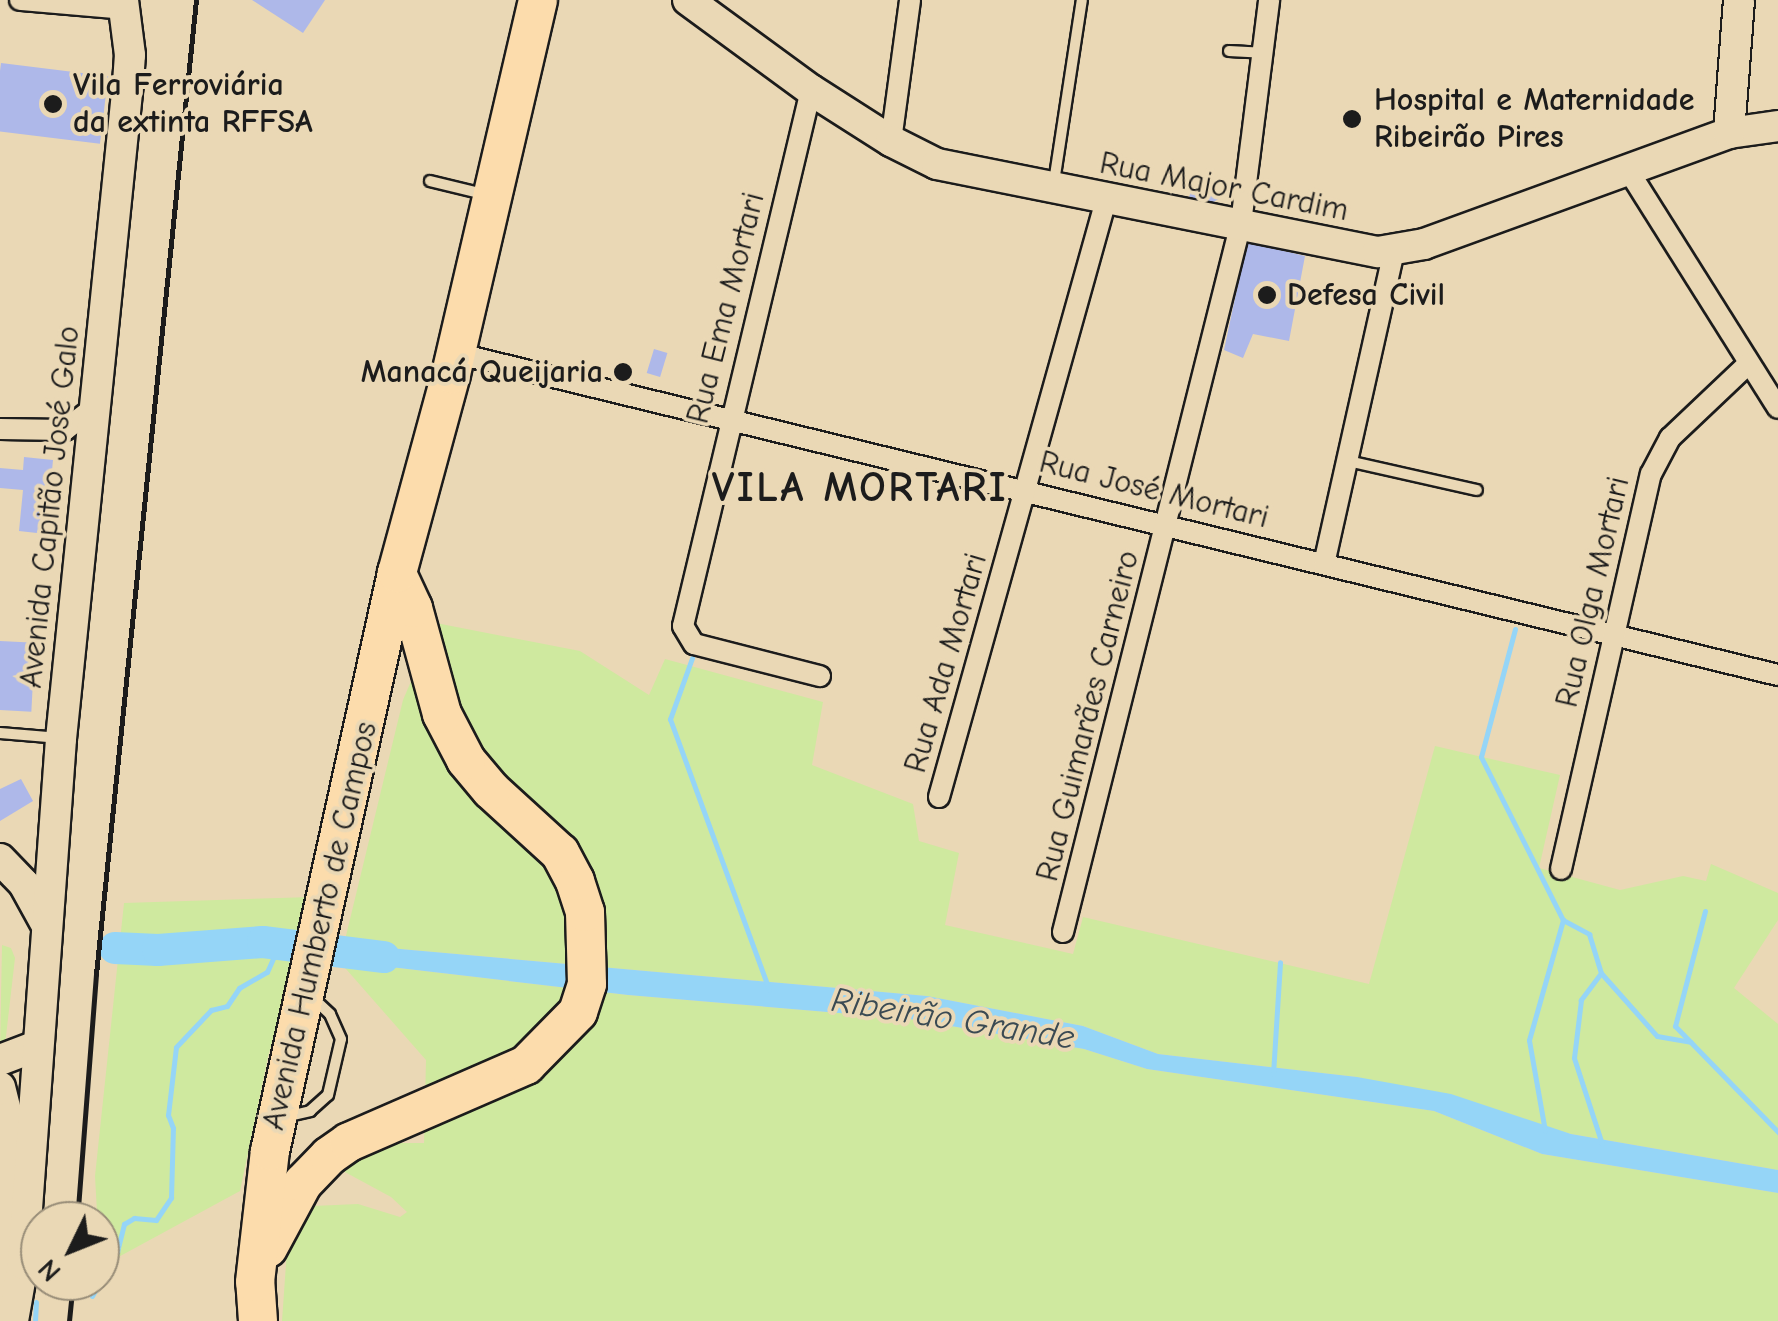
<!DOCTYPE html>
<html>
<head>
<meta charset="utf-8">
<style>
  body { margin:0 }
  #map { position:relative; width:1778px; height:1321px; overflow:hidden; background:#ead8b5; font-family:"Comic Neue",sans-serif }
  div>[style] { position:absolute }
  .green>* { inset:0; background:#cfe99f }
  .water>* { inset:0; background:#95d5f7 }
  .stream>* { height:5px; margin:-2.5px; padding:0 2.5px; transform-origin:2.5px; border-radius:2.5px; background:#95d5f7 }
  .river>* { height:32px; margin:-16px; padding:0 16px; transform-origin:16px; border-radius:16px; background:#95d5f7 }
  .building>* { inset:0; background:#aeb8e9; transform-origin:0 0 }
  .roads { filter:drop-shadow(2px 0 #1c1c1c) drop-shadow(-2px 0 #1c1c1c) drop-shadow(0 2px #1c1c1c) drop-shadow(0 -2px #1c1c1c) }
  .lane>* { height:10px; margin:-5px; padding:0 5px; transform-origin:5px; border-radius:5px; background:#ead8b5 }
  .street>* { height:20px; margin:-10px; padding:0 10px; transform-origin:10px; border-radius:10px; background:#ead8b5 }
  .secondary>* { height:30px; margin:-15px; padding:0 15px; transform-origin:15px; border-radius:15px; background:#ead8b5 }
  .highway>* { height:38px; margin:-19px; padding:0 19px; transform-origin:19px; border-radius:19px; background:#fcdcac }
  .rail>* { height:5px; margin:-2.5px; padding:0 2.5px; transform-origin:2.5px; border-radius:2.5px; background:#1c1c1c }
  .dots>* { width:28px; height:28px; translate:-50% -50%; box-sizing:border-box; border:5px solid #ead8b5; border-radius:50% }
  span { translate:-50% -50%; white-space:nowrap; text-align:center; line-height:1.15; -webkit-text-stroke:8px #ead8b5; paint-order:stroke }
  .poi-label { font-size:32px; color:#1c1c1c; font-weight:700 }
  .left { translate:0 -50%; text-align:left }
  .right { translate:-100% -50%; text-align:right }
  .street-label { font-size:32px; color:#1c1c1c }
  .water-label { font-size:35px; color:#3a4a53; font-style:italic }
  .district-label { font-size:42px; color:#1c1c1c; font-weight:700; letter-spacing:2.5px }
  .north { position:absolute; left:20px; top:1201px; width:100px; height:100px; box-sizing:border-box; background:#ead8b5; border:2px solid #988d78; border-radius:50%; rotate:227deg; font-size:28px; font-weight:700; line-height:40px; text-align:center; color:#1c1c1c }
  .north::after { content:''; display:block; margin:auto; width:35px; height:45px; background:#1c1c1c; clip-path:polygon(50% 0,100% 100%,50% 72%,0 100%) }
</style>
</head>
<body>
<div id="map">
  <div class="green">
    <div style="clip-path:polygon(436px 623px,580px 651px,649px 695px,665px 659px,823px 702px,812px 765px,913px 804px,919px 841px,959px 853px,945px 925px,1073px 954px,1083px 917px,1369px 984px,1435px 746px,1560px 775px,1539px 868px,1620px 890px,1683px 876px,1706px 881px,1711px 864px,1778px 893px,1778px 920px,1734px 988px,1778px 1024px,1778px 1170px,1571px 1134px,1357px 1077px,1158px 1054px,1083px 1026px,927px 996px,344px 944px,403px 700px)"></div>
    <div style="clip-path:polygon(312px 897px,268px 1057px,240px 1191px,100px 1267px,95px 1176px,124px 903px)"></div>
    <div style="clip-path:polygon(2px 945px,11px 948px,15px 958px,5px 1045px,0 1053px)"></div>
    <div style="clip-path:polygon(339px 961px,628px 995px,910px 1019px,1084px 1049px,1147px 1069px,1434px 1111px,1542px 1154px,1778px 1193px,1778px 1321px,282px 1321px,290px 1207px,358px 1204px,400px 1217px,407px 1212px,391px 1197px,343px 1171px,345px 1159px,401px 1143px,424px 1143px,426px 1060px)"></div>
  </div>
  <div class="water">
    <div style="clip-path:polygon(344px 944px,927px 996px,1083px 1026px,1158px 1054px,1357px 1077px,1451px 1094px,1571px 1134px,1778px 1170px,1778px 1193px,1542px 1154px,1434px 1111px,1147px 1069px,1084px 1049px,910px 1019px,628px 995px,339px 961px)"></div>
  </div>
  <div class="stream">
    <div style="left:1515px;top:629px;width:132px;rotate:104.9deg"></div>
    <div style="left:1481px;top:757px;width:182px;rotate:63.3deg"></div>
    <div style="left:1563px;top:920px;width:30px;rotate:28deg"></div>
    <div style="left:1589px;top:934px;width:41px;rotate:72.9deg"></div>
    <div style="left:1601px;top:973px;width:84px;rotate:48.4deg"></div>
    <div style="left:1657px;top:1036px;width:34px;rotate:10deg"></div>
    <div style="left:692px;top:658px;width:65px;rotate:109.8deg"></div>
    <div style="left:670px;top:719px;width:288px;rotate:69.9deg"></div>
    <div style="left:1705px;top:911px;width:119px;rotate:104.6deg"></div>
    <div style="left:1675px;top:1026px;width:148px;rotate:45.8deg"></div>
    <div style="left:1601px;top:973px;width:34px;rotate:127deg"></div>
    <div style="left:1581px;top:1000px;width:58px;rotate:96.9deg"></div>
    <div style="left:1574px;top:1058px;width:90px;rotate:72deg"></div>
    <div style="left:1273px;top:1074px;width:112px;rotate:-86.4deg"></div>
    <div style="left:1545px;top:1131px;width:92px;rotate:-100deg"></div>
    <div style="left:1529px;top:1040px;width:125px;rotate:-74.2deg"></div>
    <div style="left:92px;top:1296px;width:51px;rotate:-60.4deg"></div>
    <div style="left:117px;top:1252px;width:29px;rotate:-76deg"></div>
    <div style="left:124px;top:1224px;width:12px;rotate:-31deg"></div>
    <div style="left:134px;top:1218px;width:22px;rotate:5deg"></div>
    <div style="left:156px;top:1220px;width:27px;rotate:-56deg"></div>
    <div style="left:171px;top:1198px;width:70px;rotate:-88.4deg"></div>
    <div style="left:173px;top:1128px;width:14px;rotate:-111deg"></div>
    <div style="left:168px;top:1115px;width:68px;rotate:-83.3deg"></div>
    <div style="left:176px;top:1047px;width:51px;rotate:-46.6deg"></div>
    <div style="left:211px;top:1010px;width:16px;rotate:-14deg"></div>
    <div style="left:227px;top:1006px;width:22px;rotate:-56deg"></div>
    <div style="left:239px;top:988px;width:32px;rotate:-30deg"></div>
    <div style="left:267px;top:972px;width:22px;rotate:-66deg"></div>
    <div style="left:276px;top:952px;width:14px;rotate:-30deg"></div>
    <div style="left:35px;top:1321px;width:19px;rotate:-87deg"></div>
  </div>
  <div class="river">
    <div style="left:115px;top:948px;width:43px;rotate:2.7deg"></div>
    <div style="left:158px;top:950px;width:105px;rotate:-4.4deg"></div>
    <div style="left:263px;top:942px;width:122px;rotate:7.1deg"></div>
  </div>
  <div class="building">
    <div style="clip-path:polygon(252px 0,325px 0,303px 33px)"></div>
    <div style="left:1px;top:63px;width:108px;height:68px;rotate:7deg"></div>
    <div style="clip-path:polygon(1192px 189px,1222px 197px,1210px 204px,1189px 197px)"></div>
    <div style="clip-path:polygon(1247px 242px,1305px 256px,1289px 341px,1253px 334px,1243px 358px,1224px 350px)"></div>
    <div style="left:654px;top:349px;width:14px;height:25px;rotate:17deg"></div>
    <div style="clip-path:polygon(24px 457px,53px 460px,46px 534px,19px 531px,23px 490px,0 488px,0 468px,23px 470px)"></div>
    <div style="left:0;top:641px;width:35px;height:69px;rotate:3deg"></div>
    <div style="clip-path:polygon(21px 779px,33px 801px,0 821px,0 789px)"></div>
  </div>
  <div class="roads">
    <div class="lane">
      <div style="left:1229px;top:51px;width:33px;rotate:3deg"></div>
      <div style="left:430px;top:181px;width:60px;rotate:13.6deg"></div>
      <div style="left:1054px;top:182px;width:184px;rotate:-81.3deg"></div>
      <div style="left:1348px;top:461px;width:132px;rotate:12.7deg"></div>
      <div style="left:0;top:733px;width:60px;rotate:4.8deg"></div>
      <div style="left:285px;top:1117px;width:26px;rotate:-13deg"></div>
      <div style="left:310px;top:1111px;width:24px;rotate:-42deg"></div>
      <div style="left:328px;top:1095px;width:57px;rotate:-76.9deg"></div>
      <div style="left:341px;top:1039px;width:27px;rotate:-114deg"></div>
      <div style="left:330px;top:1014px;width:22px;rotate:-137deg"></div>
    </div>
    <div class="street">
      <div style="left:20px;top:0;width:105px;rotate:4.9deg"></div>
      <div style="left:811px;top:90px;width:551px;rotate:103.43deg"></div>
      <div style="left:683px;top:626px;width:21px;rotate:59deg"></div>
      <div style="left:694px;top:644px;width:130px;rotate:14.3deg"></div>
      <div style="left:891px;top:141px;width:142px;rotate:-82.3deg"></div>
      <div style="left:1628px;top:170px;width:281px;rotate:57.8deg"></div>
      <div style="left:455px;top:353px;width:1362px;rotate:13.68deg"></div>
      <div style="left:0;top:429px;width:65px;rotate:0.9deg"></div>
      <div style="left:65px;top:430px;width:39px;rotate:-38deg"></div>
      <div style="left:1324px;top:564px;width:320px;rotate:-77.4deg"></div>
      <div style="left:939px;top:797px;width:620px;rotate:-74.37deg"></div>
      <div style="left:1561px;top:869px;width:405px;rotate:-77.2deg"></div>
      <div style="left:1651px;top:474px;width:41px;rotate:-62.2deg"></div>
      <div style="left:1670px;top:438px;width:108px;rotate:-43.5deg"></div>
      <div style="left:1063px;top:932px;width:731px;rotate:-75.91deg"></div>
      <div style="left:1241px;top:223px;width:225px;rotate:-82.8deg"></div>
    </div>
    <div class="secondary">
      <div style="left:688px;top:0;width:152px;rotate:36.2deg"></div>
      <div style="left:811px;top:90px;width:95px;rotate:32.5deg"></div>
      <div style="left:891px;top:141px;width:51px;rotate:26.6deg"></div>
      <div style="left:937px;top:164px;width:450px;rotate:11.3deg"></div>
      <div style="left:1378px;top:252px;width:47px;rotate:-9.9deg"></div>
      <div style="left:1424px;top:244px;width:325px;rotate:-20deg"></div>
      <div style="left:1729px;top:133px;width:49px;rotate:-8.1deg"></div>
      <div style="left:1729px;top:133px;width:133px;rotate:-85.7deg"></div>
      <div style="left:0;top:859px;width:35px;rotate:46deg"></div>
      <div style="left:24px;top:884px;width:46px;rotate:61.2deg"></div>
      <div style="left:0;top:1060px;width:40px;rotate:-21deg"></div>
      <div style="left:0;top:1087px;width:32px;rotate:76deg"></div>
      <div style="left:8px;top:1118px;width:185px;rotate:91.9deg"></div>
      <div style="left:13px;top:1321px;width:58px;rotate:-80deg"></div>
      <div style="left:23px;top:1264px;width:526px;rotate:-85.86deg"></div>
      <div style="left:61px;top:739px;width:659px;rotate:-84.17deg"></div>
      <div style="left:128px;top:83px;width:28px;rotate:-86deg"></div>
      <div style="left:130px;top:55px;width:55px;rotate:-97.3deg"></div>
    </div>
    <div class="highway">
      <div style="left:268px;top:1248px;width:74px;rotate:-61.7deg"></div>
      <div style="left:303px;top:1183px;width:37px;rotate:-46deg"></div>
      <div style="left:329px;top:1156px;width:24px;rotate:-35deg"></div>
      <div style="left:349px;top:1142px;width:193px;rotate:-23.5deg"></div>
      <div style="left:526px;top:1065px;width:74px;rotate:-45.5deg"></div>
      <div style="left:578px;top:1012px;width:29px;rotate:-72deg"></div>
      <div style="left:587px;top:984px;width:72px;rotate:-91.6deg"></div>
      <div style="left:585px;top:912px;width:33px;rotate:-108deg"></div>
      <div style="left:575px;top:881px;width:32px;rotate:-118deg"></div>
      <div style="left:560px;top:853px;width:93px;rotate:-137.6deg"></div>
      <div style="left:491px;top:790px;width:39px;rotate:-130deg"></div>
      <div style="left:466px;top:760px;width:52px;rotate:-117.6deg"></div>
      <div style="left:442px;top:714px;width:110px;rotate:-105.3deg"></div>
      <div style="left:413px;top:608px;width:38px;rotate:-115deg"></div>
      <div style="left:258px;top:1321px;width:39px;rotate:-94deg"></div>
      <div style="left:255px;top:1282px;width:132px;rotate:-83.5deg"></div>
      <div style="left:270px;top:1151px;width:592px;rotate:-77.61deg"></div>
      <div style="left:397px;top:573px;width:206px;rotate:-74.8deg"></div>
      <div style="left:451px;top:374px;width:384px;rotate:-76.9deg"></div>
    </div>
  </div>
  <div class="rail">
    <div style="left:77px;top:1221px;width:248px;rotate:-85.6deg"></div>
    <div style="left:96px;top:974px;width:979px;rotate:-84.14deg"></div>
    <div style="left:69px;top:1321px;width:40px;rotate:-84.3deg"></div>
  </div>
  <div class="dots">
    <div style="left:53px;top:104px;background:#1c1c1c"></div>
    <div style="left:1352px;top:119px;background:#1c1c1c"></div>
    <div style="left:1267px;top:295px;background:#1c1c1c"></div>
    <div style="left:623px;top:372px;background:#1c1c1c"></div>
  </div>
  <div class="poi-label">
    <span class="left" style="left:73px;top:104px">Vila Ferroviária<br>da extinta RFFSA</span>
    <span class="left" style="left:1374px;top:119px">Hospital e Maternidade<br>Ribeirão Pires</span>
    <span class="left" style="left:1287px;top:295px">Defesa Civil</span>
    <span class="right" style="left:603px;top:372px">Manacá Queijaria</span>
  </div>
  <div class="street-label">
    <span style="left:1224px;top:187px;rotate:11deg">Rua Major Cardim</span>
    <span style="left:726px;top:308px;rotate:-76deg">Rua Ema Mortari</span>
    <span style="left:1154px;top:490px;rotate:14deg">Rua José Mortari</span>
    <span style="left:50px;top:507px;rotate:-84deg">Avenida Capitão José Galo</span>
    <span style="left:1593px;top:592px;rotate:-77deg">Rua Olga Mortari</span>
    <span style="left:946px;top:663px;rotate:-74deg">Rua Ada Mortari</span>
    <span style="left:1088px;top:716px;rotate:-76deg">Rua Guimarães Carneiro</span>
    <span style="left:320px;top:926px;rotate:-77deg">Avenida Humberto de Campos</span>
  </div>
  <div class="water-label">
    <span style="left:953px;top:1019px;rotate:9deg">Ribeirão Grande</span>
  </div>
  <div class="district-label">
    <span style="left:860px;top:488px">VILA MORTARI</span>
  </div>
  <div class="north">N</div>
</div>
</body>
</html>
